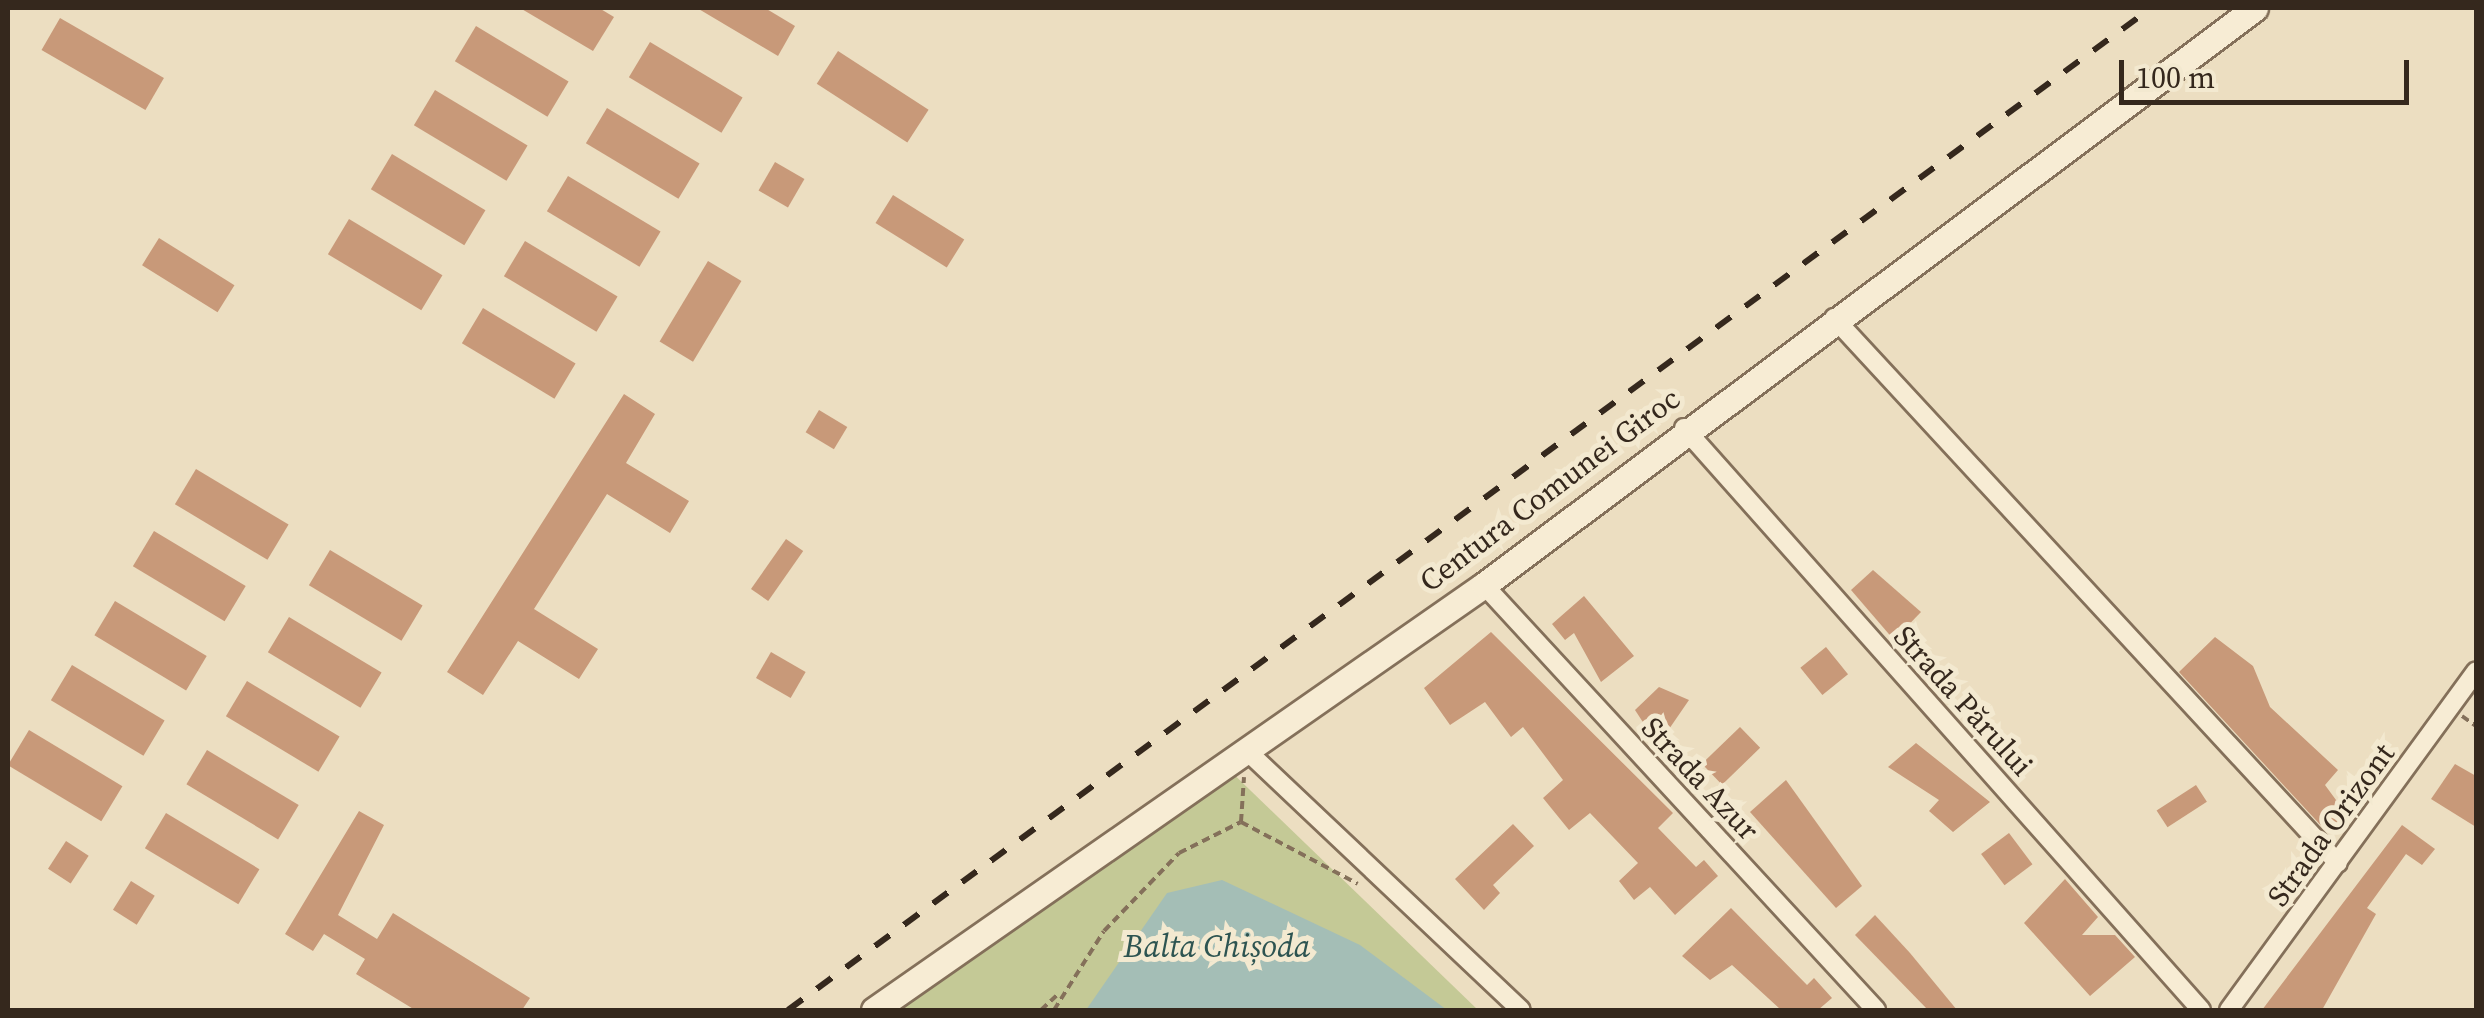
<!DOCTYPE html>
<html>
<head>
<meta charset="utf-8">
<style>
  body { margin:0 }
  #map { position:relative; width:2484px; height:1018px; overflow:hidden; background:#ecdec1; font-family:"Source Serif 4",serif }
  div>[style] { position:absolute }
  .green>* { inset:0; background:#c4c996 }
  .water>* { inset:0; background:#a4beb6 }
  .building>* { inset:0; background:#c89979; transform-origin:0 0 }
  .path>* { height:4px; margin-top:-2px; transform-origin:0; background:repeating-linear-gradient(90deg,#84705a 0 8px,transparent 0 13px) }
  .roads { filter:drop-shadow(2px 0 #84705a) drop-shadow(-2px 0 #84705a) drop-shadow(0 2px #84705a) drop-shadow(0 -2px #84705a) }
  .street>* { height:18px; margin:-9px; padding:0 9px; transform-origin:9px; border-radius:9px; background:#f7ecd4 }
  .secondary>* { height:25px; margin:-12.5px; padding:0 12.5px; transform-origin:12.5px; border-radius:12.5px; background:#f7ecd4 }
  .rail>* { height:6px; margin-top:-3px; transform-origin:0; background:repeating-linear-gradient(90deg,#35281d 0 18px,transparent 0 36px) }
  span { translate:-50% -50%; white-space:nowrap; text-align:center; line-height:1.15; -webkit-text-stroke:10px #f3e9d0; paint-order:stroke }
  .street-label { font-size:30px; color:#35281d }
  .water-label { font-size:32px; color:#2d5451; font-style:italic }
  .frame { position:absolute; inset:0; border:10px solid #35281d; pointer-events:none }
  .scale { position:absolute; left:2119px; top:60px; width:290px; height:45px; box-sizing:border-box; border:5px solid #35281d; border-top:0; padding-left:12px; font-size:30px; line-height:35px; white-space:nowrap; color:#35281d; -webkit-text-stroke:8px #f3e9d0; paint-order:stroke }
</style>
</head>
<body>
<div id="map">
  <div class="green">
    <div style="clip-path:polygon(1222px 763px,1478px 1010px,897px 1010px)"></div>
  </div>
  <div class="water">
    <div style="clip-path:polygon(1222px 880px,1360px 945px,1447px 1010px,1086px 1010px,1167px 893px)"></div>
  </div>
  <div class="building">
    <div style="clip-path:polygon(520px 8px,599px 8px,614px 17px,593px 51px)"></div>
    <div style="clip-path:polygon(697px 8px,765px 8px,795px 26px,778px 56px)"></div>
    <div style="left:60px;top:18px;width:120px;height:37px;rotate:30deg"></div>
    <div style="left:476px;top:26px;width:108px;height:41px;rotate:31deg"></div>
    <div style="left:650px;top:42px;width:108px;height:41px;rotate:31deg"></div>
    <div style="left:838px;top:51px;width:108px;height:39px;rotate:33deg"></div>
    <div style="left:435px;top:90px;width:108px;height:41px;rotate:31deg"></div>
    <div style="left:607px;top:108px;width:108px;height:41px;rotate:31deg"></div>
    <div style="left:392px;top:154px;width:109px;height:41px;rotate:31deg"></div>
    <div style="left:775px;top:162px;width:34px;height:33px;rotate:30deg"></div>
    <div style="left:568px;top:176px;width:108px;height:41px;rotate:31deg"></div>
    <div style="left:893px;top:195px;width:84px;height:33px;rotate:32deg"></div>
    <div style="left:349px;top:219px;width:109px;height:41px;rotate:31deg"></div>
    <div style="left:159px;top:238px;width:89px;height:32px;rotate:32deg"></div>
    <div style="left:525px;top:241px;width:108px;height:41px;rotate:31deg"></div>
    <div style="left:708px;top:261px;width:39px;height:94px;rotate:31deg"></div>
    <div style="left:483px;top:308px;width:108px;height:41px;rotate:31deg"></div>
    <div style="clip-path:polygon(624px 394px,655px 414px,626px 463px,689px 501px,670px 533px,607px 494px,534px 609px,598px 649px,579px 679px,518px 641px,483px 695px,447px 672px)"></div>
    <div style="left:819px;top:410px;width:33px;height:26px;rotate:31deg"></div>
    <div style="left:196px;top:469px;width:108px;height:41px;rotate:31deg"></div>
    <div style="left:154px;top:531px;width:107px;height:41px;rotate:31deg"></div>
    <div style="left:786px;top:539px;width:21px;height:61px;rotate:35deg"></div>
    <div style="left:330px;top:550px;width:108px;height:41px;rotate:31deg"></div>
    <div style="clip-path:polygon(1873px 570px,1921px 612px,1894px 640px,1851px 590px)"></div>
    <div style="clip-path:polygon(1584px 596px,1634px 656px,1601px 682px,1574px 633px,1565px 640px,1552px 624px)"></div>
    <div style="left:115px;top:601px;width:107px;height:40px;rotate:31deg"></div>
    <div style="left:289px;top:617px;width:108px;height:41px;rotate:31deg"></div>
    <div style="clip-path:polygon(1491px 632px,1673px 813px,1658px 828px,1696px 867px,1704px 860px,1718px 876px,1675px 915px,1650px 887px,1634px 900px,1619px 881px,1638px 863px,1590px 813px,1569px 830px,1543px 798px,1563px 780px,1523px 727px,1511px 737px,1485px 702px,1450px 725px,1424px 688px)"></div>
    <div style="clip-path:polygon(2215px 637px,2253px 666px,2270px 707px,2338px 770px,2325px 785px,2347px 815px,2326px 831px,2179px 672px)"></div>
    <div style="left:1826px;top:647px;width:35px;height:33px;rotate:51deg"></div>
    <div style="left:771px;top:652px;width:40px;height:30px;rotate:30deg"></div>
    <div style="left:72px;top:665px;width:108px;height:41px;rotate:31deg"></div>
    <div style="left:247px;top:681px;width:108px;height:41px;rotate:31deg"></div>
    <div style="clip-path:polygon(1659px 687px,1689px 700px,1667px 732px,1650px 733px,1635px 710px)"></div>
    <div style="left:1740px;top:727px;width:29px;height:53px;rotate:46deg"></div>
    <div style="left:29px;top:730px;width:109px;height:41px;rotate:31deg"></div>
    <div style="clip-path:polygon(1916px 743px,1990px 802px,1953px 832px,1929px 811px,1939px 800px,1888px 767px)"></div>
    <div style="left:207px;top:750px;width:107px;height:40px;rotate:31deg"></div>
    <div style="clip-path:polygon(2455px 764px,2476px 776px,2476px 827px,2431px 799px)"></div>
    <div style="clip-path:polygon(1786px 780px,1862px 886px,1836px 908px,1750px 812px)"></div>
    <div style="left:2196px;top:785px;width:20px;height:47px;rotate:57deg"></div>
    <div style="clip-path:polygon(359px 811px,384px 825px,338px 915px,377px 939px,393px 913px,530px 998px,522px 1010px,415px 1010px,356px 974px,365px 959px,324px 934px,313px 951px,285px 934px)"></div>
    <div style="left:166px;top:813px;width:109px;height:41px;rotate:31deg"></div>
    <div style="clip-path:polygon(1513px 824px,1534px 846px,1493px 885px,1500px 893px,1484px 910px,1455px 879px)"></div>
    <div style="clip-path:polygon(2402px 825px,2435px 849px,2422px 865px,2406px 854px,2367px 908px,2376px 914px,2322px 1010px,2262px 1010px)"></div>
    <div style="left:2009px;top:833px;width:39px;height:35px;rotate:53deg"></div>
    <div style="left:66px;top:841px;width:27px;height:33px;rotate:33deg"></div>
    <div style="clip-path:polygon(2065px 879px,2098px 917px,2082px 935px,2115px 935px,2135px 957px,2090px 996px,2024px 923px)"></div>
    <div style="left:131px;top:881px;width:28px;height:34px;rotate:32deg"></div>
    <div style="clip-path:polygon(1731px 908px,1807px 985px,1814px 978px,1832px 998px,1818px 1010px,1781px 1010px,1732px 965px,1710px 980px,1682px 956px)"></div>
    <div style="clip-path:polygon(1875px 915px,1910px 953px,1957px 1010px,1928px 1010px,1855px 935px)"></div>
  </div>
  <div class="path">
    <div style="left:2462px;top:716px;width:17px;rotate:36deg"></div>
    <div style="left:1241px;top:822px;width:45px;rotate:-86.2deg"></div>
    <div style="left:1041px;top:1010px;width:25px;rotate:-43deg"></div>
    <div style="left:1054px;top:1010px;width:93px;rotate:-57.7deg"></div>
    <div style="left:1104px;top:931px;width:108px;rotate:-46.1deg"></div>
    <div style="left:1179px;top:853px;width:69px;rotate:-26.6deg"></div>
    <div style="left:1241px;top:822px;width:132px;rotate:27.9deg"></div>
  </div>
  <div class="roads">
    <div class="street">
      <div style="left:1834px;top:318px;width:742px;rotate:47.24deg"></div>
      <div style="left:1684px;top:428px;width:778px;rotate:48.38deg"></div>
      <div style="left:1484px;top:585px;width:578px;rotate:47.31deg"></div>
      <div style="left:1246px;top:750px;width:378px;rotate:43.4deg"></div>
      <div style="left:2229px;top:1010px;width:419px;rotate:-53.9deg"></div>
    </div>
    <div class="secondary">
      <div style="left:874px;top:1010px;width:743px;rotate:-34.87deg"></div>
      <div style="left:1484px;top:585px;width:963px;rotate:-36.81deg"></div>
    </div>
  </div>
  <div class="rail">
    <div style="left:788px;top:1010px;width:1692px;rotate:-36.32deg"></div>
  </div>
  <div class="street-label">
    <span style="left:1550px;top:490px;rotate:-37deg">Centura Comunei Giroc</span>
    <span style="left:1963px;top:701px;rotate:48deg">Strada Părului</span>
    <span style="left:1700px;top:779px;rotate:47deg">Strada Azur</span>
    <span style="left:2331px;top:825px;rotate:-54deg">Strada Orizont</span>
  </div>
  <div class="water-label">
    <span style="left:1217px;top:946px">Balta Chișoda</span>
  </div>
  <div class="frame"></div>
  <div class="scale">100 m</div>
</div>
</body>
</html>
